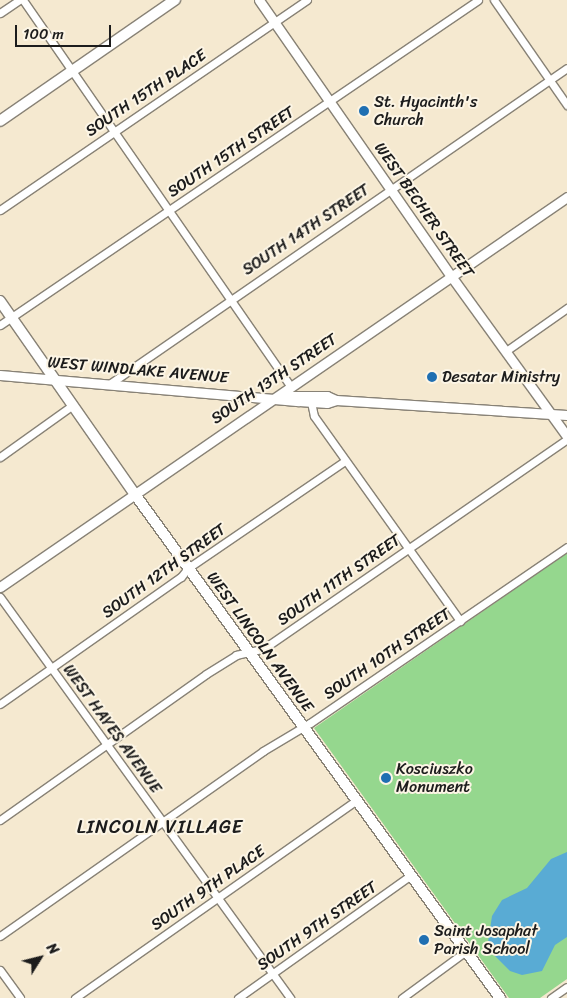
<!DOCTYPE html>
<html>
<head>
<meta charset="utf-8">
<style>
  body { margin:0 }
  #map { position:relative; width:567px; height:998px; overflow:hidden; background:#f5e9d0; font-family:Sriracha,sans-serif }
  div>[style] { position:absolute }
  .green>* { inset:0; background:#95d78e }
  .water>* { inset:0; background:#59abd4 }
  .roads { filter:drop-shadow(1px 0 #888276) drop-shadow(-1px 0 #888276) drop-shadow(0 1px #888276) drop-shadow(0 -1px #888276) }
  .minor>* { height:7px; margin:-3.5px; padding:0 3.5px; transform-origin:3.5px; border-radius:3.5px; background:#fff }
  .tertiary>* { height:9px; margin:-4.5px; padding:0 4.5px; transform-origin:4.5px; border-radius:4.5px; background:#fff }
  .secondary>* { height:10px; margin:-5px; padding:0 5px; transform-origin:5px; border-radius:5px; background:#fff }
  .dots>* { width:14px; height:14px; translate:-50% -50%; box-sizing:border-box; border:2px solid #fcf5e5; border-radius:50% }
  span { translate:-50% -50%; white-space:nowrap; text-align:center; line-height:1.15; -webkit-text-stroke:4px #fcf5e5; paint-order:stroke }
  .street-label { font-size:16px; color:#1c1c1c }
  .poi-label { font-size:16px; color:#1c1c1c }
  .left { translate:0 -50%; text-align:left }
  .quarter-label { font-size:19px; color:#1c1c1c; letter-spacing:1px }
  .north { position:absolute; left:15px; top:933px; width:50px; height:50px; -webkit-text-stroke:4px #fcf5e5; paint-order:stroke; rotate:54deg; font-size:14px; font-weight:700; line-height:20px; text-align:center; color:#1c1c1c }
  .north::after { content:''; display:block; margin:auto; width:18px; height:22px; background:#1c1c1c; clip-path:polygon(50% 0,100% 100%,50% 72%,0 100%) }
  .scale { position:absolute; left:15px; top:25px; width:96px; height:22px; box-sizing:border-box; border:2px solid #1c1c1c; border-top:0; padding-left:6px; font-size:15px; line-height:18px; white-space:nowrap; color:#1c1c1c; -webkit-text-stroke:4px #fcf5e5; paint-order:stroke }
</style>
</head>
<body>
<div id="map">
  <div class="green">
    <div style="clip-path:polygon(567px 553px,567px 979px,540px 998px,509px 998px,314px 728px)"></div>
  </div>
  <div class="water">
    <div style="clip-path:polygon(567px 852px,567px 937px,555px 945px,542px 971px,522px 975px,510px 971px,490px 951px,488px 942px,492px 916px,502px 900px,527px 888px,551px 859px)"></div>
  </div>
  <div class="roads">
    <div class="minor">
      <div style="left:23px;top:0;width:469px;rotate:55.3deg"></div>
      <div style="left:494px;top:0;width:128px;rotate:55.2deg"></div>
      <div style="left:0;top:13px;width:23px;rotate:-34deg"></div>
      <div style="left:0;top:210px;width:372px;rotate:-34.4deg"></div>
      <div style="left:0;top:325px;width:578px;rotate:-34.21deg"></div>
      <div style="left:506px;top:351px;width:75px;rotate:-35.2deg"></div>
      <div style="left:111px;top:383px;width:554px;rotate:-34.64deg"></div>
      <div style="left:311px;top:402px;width:14px;rotate:78deg"></div>
      <div style="left:314px;top:416px;width:252px;rotate:54.5deg"></div>
      <div style="left:0;top:457px;width:90px;rotate:-35.5deg"></div>
      <div style="left:0;top:597px;width:495px;rotate:54.1deg"></div>
      <div style="left:0;top:704px;width:221px;rotate:-35.1deg"></div>
      <div style="left:181px;top:577px;width:11px;rotate:-52deg"></div>
      <div style="left:188px;top:568px;width:190px;rotate:-34.3deg"></div>
      <div style="left:0;top:820px;width:252px;rotate:-35.3deg"></div>
      <div style="left:206px;top:674px;width:36px;rotate:-32deg"></div>
      <div style="left:236px;top:655px;width:28px;rotate:-13deg"></div>
      <div style="left:263px;top:649px;width:369px;rotate:-34.6deg"></div>
      <div style="left:0;top:936px;width:322px;rotate:-35.1deg"></div>
      <div style="left:263px;top:751px;width:55px;rotate:-30.8deg"></div>
      <div style="left:310px;top:723px;width:311px;rotate:-34.4deg"></div>
      <div style="left:0;top:970px;width:34px;rotate:54deg"></div>
      <div style="left:75px;top:998px;width:345px;rotate:-35.1deg"></div>
      <div style="left:238px;top:998px;width:212px;rotate:-35.4deg"></div>
      <div style="left:402px;top:998px;width:79px;rotate:-36.3deg"></div>
      <div style="left:551px;top:998px;width:19px;rotate:-35deg"></div>
    </div>
    <div class="tertiary">
      <div style="left:259px;top:0;width:336px;rotate:55.2deg"></div>
      <div style="left:451px;top:276px;width:198px;rotate:54.1deg"></div>
      <div style="left:0;top:375px;width:300px;rotate:5deg"></div>
      <div style="left:299px;top:401px;width:28px;rotate:4deg"></div>
      <div style="left:327px;top:403px;width:9px;rotate:-18deg"></div>
      <div style="left:279px;top:396px;width:48px"></div>
      <div style="left:327px;top:396px;width:10px;rotate:24deg"></div>
      <div style="left:336px;top:400px;width:231px;rotate:3.7deg"></div>
      <div style="left:0;top:587px;width:688px;rotate:-34.52deg"></div>
    </div>
    <div class="secondary">
      <div style="left:0;top:121px;width:213px;rotate:-34.7deg"></div>
      <div style="left:0;top:301px;width:234px;rotate:55.1deg"></div>
      <div style="left:134px;top:493px;width:624px;rotate:54.07deg"></div>
    </div>
  </div>
  <div class="dots">
    <div style="left:364px;top:111px;background:#1f6fb2"></div>
    <div style="left:432px;top:377px;background:#1f6fb2"></div>
    <div style="left:386px;top:778px;background:#1f6fb2"></div>
    <div style="left:424px;top:940px;background:#1f6fb2"></div>
  </div>
  <div class="street-label">
    <span style="left:146px;top:93px;rotate:-34deg">SOUTH 15TH PLACE</span>
    <span style="left:231px;top:152px;rotate:-34deg">SOUTH 15TH STREET</span>
    <span style="left:424px;top:210px;rotate:55deg">WEST BECHER STREET</span>
    <span style="left:306px;top:230px;rotate:-34deg">SOUTH 14TH STREET</span>
    <span style="left:138px;top:370px;rotate:5deg">WEST WINDLAKE AVENUE</span>
    <span style="left:274px;top:379px;rotate:-34deg">SOUTH 13TH STREET</span>
    <span style="left:164px;top:571px;rotate:-36deg">SOUTH 12TH STREET</span>
    <span style="left:339px;top:580px;rotate:-35deg">SOUTH 11TH STREET</span>
    <span style="left:260px;top:642px;rotate:54deg">WEST LINCOLN AVENUE</span>
    <span style="left:387px;top:654px;rotate:-34deg">SOUTH 10TH STREET</span>
    <span style="left:112px;top:729px;rotate:54deg">WEST HAYES AVENUE</span>
    <span style="left:208px;top:888px;rotate:-35deg">SOUTH 9TH PLACE</span>
    <span style="left:317px;top:926px;rotate:-35deg">SOUTH 9TH STREET</span>
  </div>
  <div class="poi-label">
    <span class="left" style="left:374px;top:111px">St. Hyacinth's<br>Church</span>
    <span class="left" style="left:442px;top:377px">Desatar Ministry</span>
    <span class="left" style="left:396px;top:778px">Kosciuszko<br>Monument</span>
    <span class="left" style="left:434px;top:940px">Saint Josaphat<br>Parish School</span>
  </div>
  <div class="quarter-label">
    <span style="left:160px;top:827px">LINCOLN VILLAGE</span>
  </div>
  <div class="north">N</div>
  <div class="scale">100 m</div>
</div>
</body>
</html>
